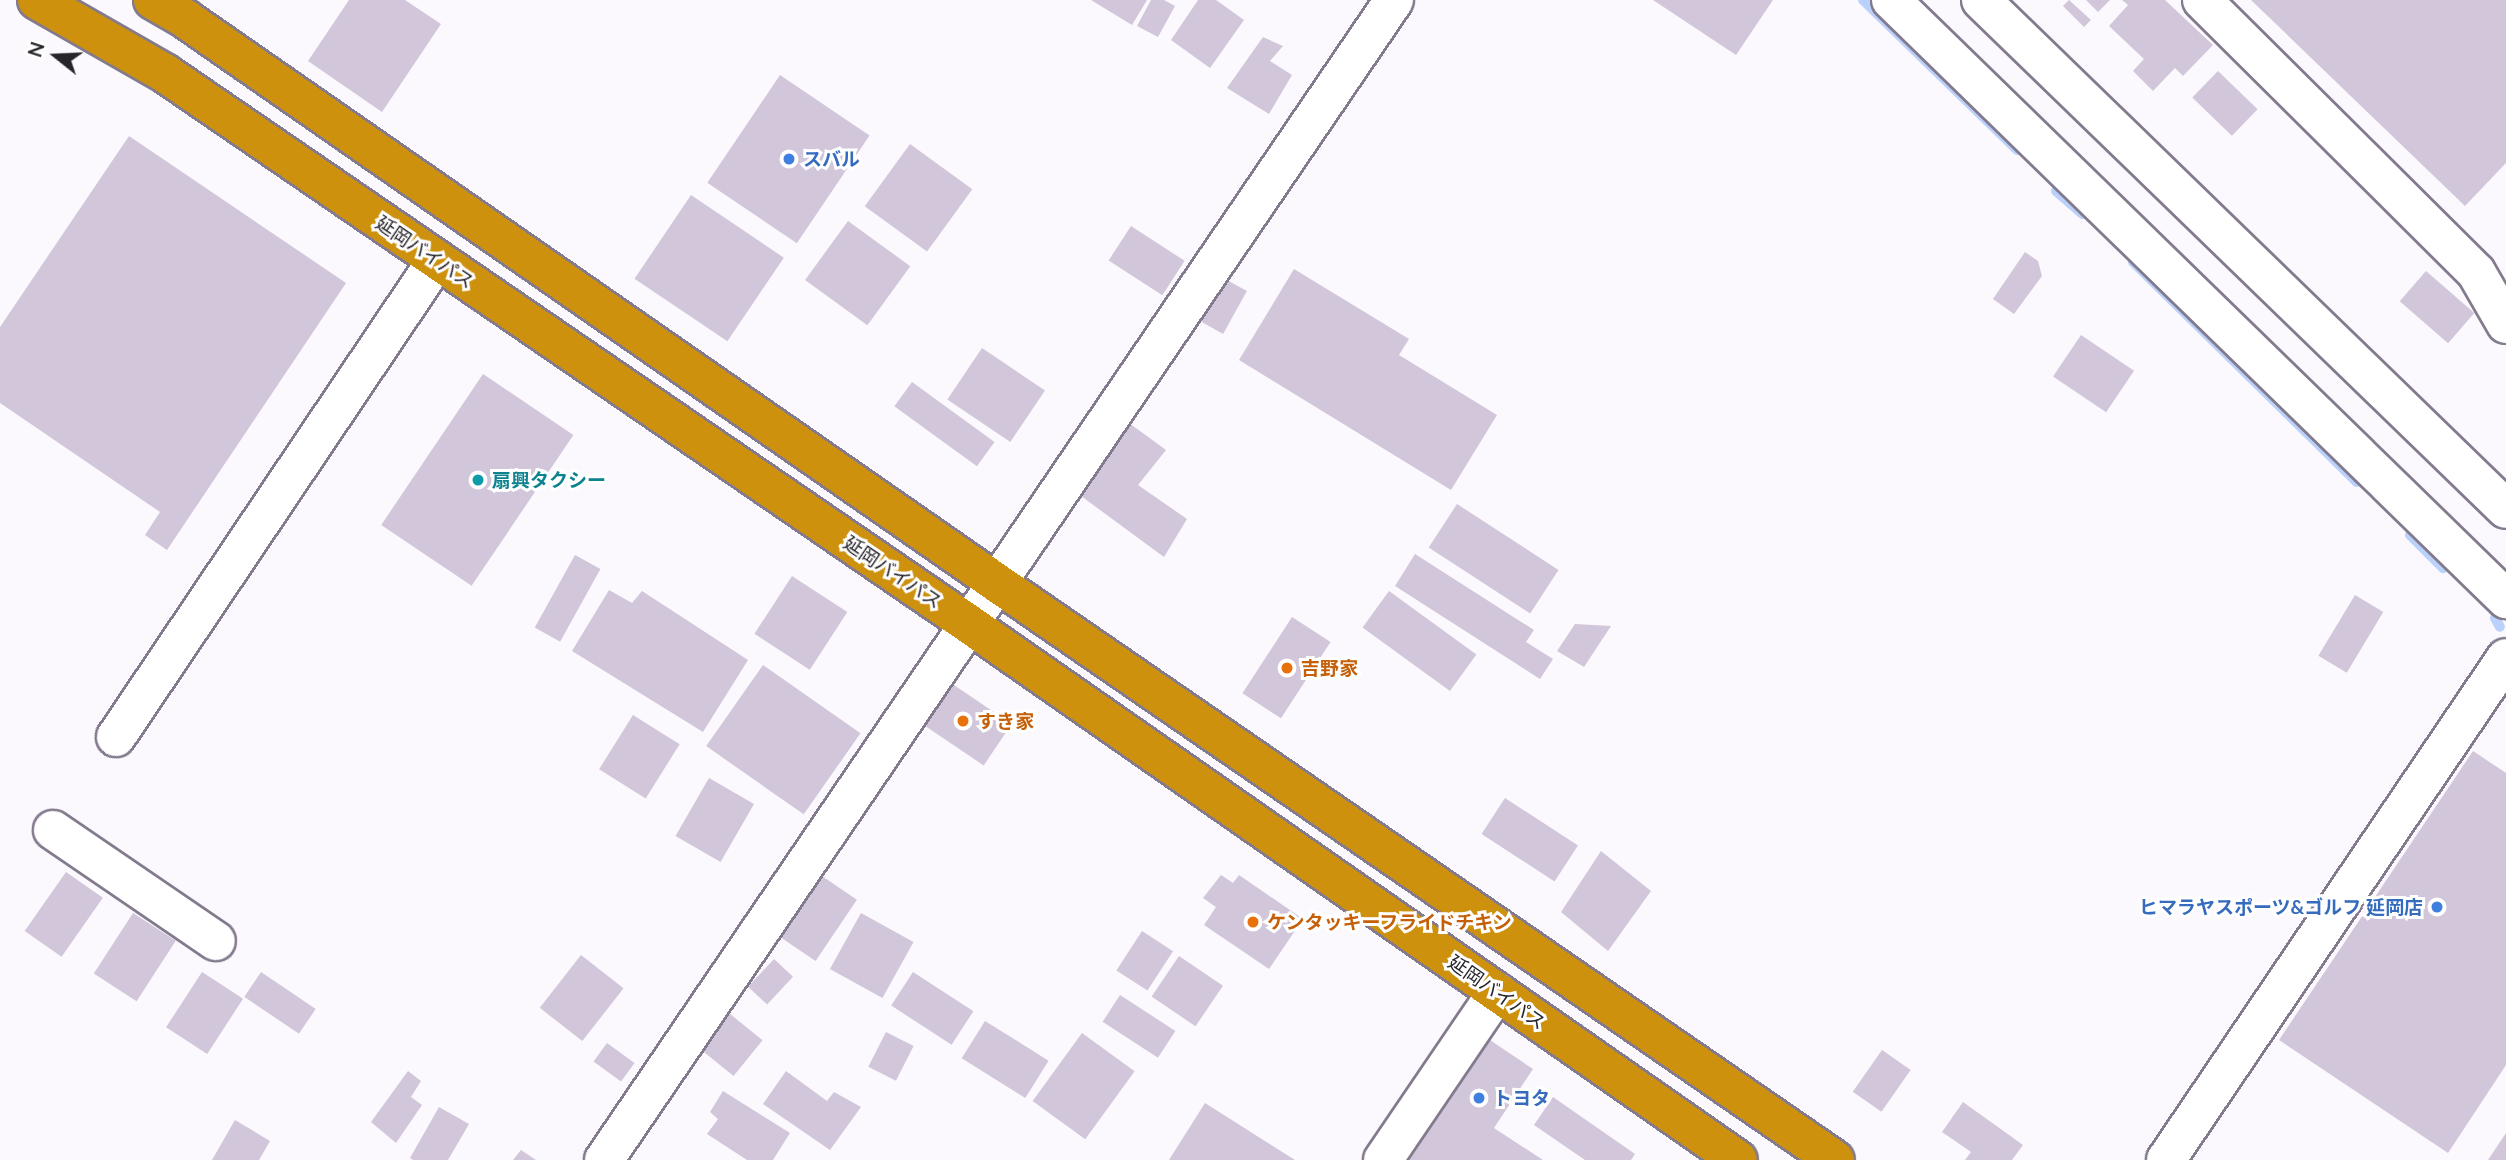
<!DOCTYPE html>
<html>
<head>
<meta charset="utf-8">
<style>
  body { margin:0 }
  #map { position:relative; width:2506px; height:1160px; overflow:hidden; background:#fbf9fd; font-family:Lato,"Noto Sans JP",sans-serif }
  div>[style] { position:absolute }
  .stream>* { height:10px; margin:-5px; padding:0 5px; transform-origin:5px; border-radius:5px; background:#bad2fb }
  .building>* { inset:0; background:#d1c6da; transform-origin:0 0 }
  .roads { filter:drop-shadow(2px 0 #837b8d) drop-shadow(-2px 0 #837b8d) drop-shadow(0 2px #837b8d) drop-shadow(0 -2px #837b8d) }
  .minor>* { height:38px; margin:-19px; padding:0 19px; transform-origin:19px; border-radius:19px; background:#fff }
  .highway>* { height:38px; margin:-19px; padding:0 19px; transform-origin:19px; border-radius:19px; background:#ce910e }
  .dots>* { width:19px; height:19px; translate:-50% -50%; box-sizing:border-box; border:4px solid #fff; border-radius:50% }
  span { translate:-50% -50%; white-space:nowrap; text-align:center; line-height:1.15; -webkit-text-stroke:6px #fff; paint-order:stroke }
  .shop-label { font-size:19px; color:#366cbe; font-weight:700 }
  .left { translate:0 -50%; text-align:left }
  .right { translate:-100% -50%; text-align:right }
  .street-label { font-size:19px; color:#28242c }
  .culture-label { font-size:19px; color:#0d838f; font-weight:700 }
  .food-label { font-size:19px; color:#c56008; font-weight:700 }
  .north { position:absolute; left:21px; top:21px; width:70px; height:70px; -webkit-text-stroke:5px #fff; paint-order:stroke; rotate:288deg; font-size:19px; font-weight:700; line-height:28px; text-align:center; color:#28242c }
  .north::after { content:''; display:block; margin:auto; width:24px; height:32px; background:#28242c; clip-path:polygon(50% 0,100% 100%,50% 72%,0 100%) }
</style>
</head>
<body>
<div id="map">
  <div class="stream">
    <div style="left:1863px;top:0;width:215px;rotate:44.2deg"></div>
    <div style="left:2056px;top:191px;width:35px;rotate:41deg"></div>
    <div style="left:2133px;top:262px;width:314px;rotate:44.5deg"></div>
    <div style="left:2410px;top:535px;width:47px;rotate:45deg"></div>
    <div style="left:2495px;top:618px;width:10px;rotate:61deg"></div>
  </div>
  <div class="building">
    <div style="clip-path:polygon(349px 0,405px 0,441px 24px,382px 112px,308px 61px)"></div>
    <div style="clip-path:polygon(1091px 0,1147px 0,1132px 25px)"></div>
    <div style="clip-path:polygon(1151px 0,1164px 0,1175px 6px,1158px 37px,1137px 26px)"></div>
    <div style="clip-path:polygon(1198px 0,1216px 0,1244px 20px,1210px 68px,1171px 40px)"></div>
    <div style="clip-path:polygon(1653px 0,1773px 0,1736px 55px)"></div>
    <div style="clip-path:polygon(2069px 0,2091px 20px,2084px 27px,2063px 6px)"></div>
    <div style="clip-path:polygon(2086px 0,2110px 0,2098px 12px)"></div>
    <div style="clip-path:polygon(2122px 0,2165px 0,2213px 45px,2183px 76px,2175px 68px,2153px 91px,2133px 71px,2144px 59px,2109px 26px,2128px 5px)"></div>
    <div style="clip-path:polygon(2251px 0,2506px 0,2506px 163px,2465px 206px)"></div>
    <div style="clip-path:polygon(1263px 37px,1283px 46px,1270px 61px,1292px 75px,1269px 114px,1227px 88px)"></div>
    <div style="left:2218px;top:71px;width:55px;height:37px;rotate:44deg"></div>
    <div style="left:780px;top:75px;width:108px;height:130px;rotate:34deg"></div>
    <div style="clip-path:polygon(129px 136px,346px 283px,167px 550px,145px 535px,160px 512px,0 403px,0 327px)"></div>
    <div style="left:910px;top:144px;width:77px;height:77px;rotate:36deg"></div>
    <div style="left:691px;top:195px;width:112px;height:101px;rotate:34deg"></div>
    <div style="left:848px;top:221px;width:77px;height:73px;rotate:36deg"></div>
    <div style="left:1131px;top:226px;width:64px;height:41px;rotate:33deg"></div>
    <div style="clip-path:polygon(2025px 252px,2038px 261px,2042px 276px,2014px 314px,1993px 299px)"></div>
    <div style="clip-path:polygon(1294px 269px,1409px 339px,1399px 355px,1497px 415px,1451px 490px,1239px 360px)"></div>
    <div style="left:2426px;top:271px;width:64px;height:40px;rotate:41deg"></div>
    <div style="left:1225px;top:279px;width:25px;height:49px;rotate:29deg"></div>
    <div style="left:2081px;top:335px;width:64px;height:50px;rotate:34deg"></div>
    <div style="left:982px;top:348px;width:76px;height:62px;rotate:34deg"></div>
    <div style="left:483px;top:374px;width:109px;height:182px;rotate:34deg"></div>
    <div style="left:912px;top:382px;width:102px;height:30px;rotate:36deg"></div>
    <div style="clip-path:polygon(1129px 423px,1166px 450px,1138px 485px,1187px 519px,1164px 557px,1081px 496px)"></div>
    <div style="left:1457px;top:504px;width:121px;height:52px;rotate:33deg"></div>
    <div style="clip-path:polygon(1415px 554px,1534px 630px,1526px 642px,1553px 659px,1540px 679px,1395px 586px)"></div>
    <div style="left:575px;top:555px;width:29px;height:83px;rotate:29deg"></div>
    <div style="left:792px;top:576px;width:66px;height:69px;rotate:33deg"></div>
    <div style="clip-path:polygon(609px 590px,632px 603px,642px 591px,748px 660px,703px 732px,572px 651px)"></div>
    <div style="left:1389px;top:591px;width:108px;height:45px;rotate:36deg"></div>
    <div style="left:2355px;top:595px;width:33px;height:71px;rotate:31deg"></div>
    <div style="left:1292px;top:617px;width:46px;height:91px;rotate:33deg"></div>
    <div style="clip-path:polygon(1575px 624px,1611px 626px,1584px 667px,1557px 651px)"></div>
    <div style="left:763px;top:665px;width:119px;height:99px;rotate:35deg"></div>
    <div style="left:942px;top:677px;width:84px;height:50px;rotate:34deg"></div>
    <div style="left:633px;top:715px;width:55px;height:64px;rotate:32deg"></div>
    <div style="clip-path:polygon(2473px 751px,2506px 773px,2506px 1065px,2448px 1153px,2279px 1040px)"></div>
    <div style="left:709px;top:778px;width:52px;height:67px;rotate:30deg"></div>
    <div style="left:1505px;top:798px;width:87px;height:43px;rotate:33deg"></div>
    <div style="clip-path:polygon(1601px 851px,1651px 891px,1608px 951px,1561px 912px)"></div>
    <div style="left:813px;top:870px;width:53px;height:74px;rotate:34deg"></div>
    <div style="left:66px;top:872px;width:45px;height:72px;rotate:35deg"></div>
    <div style="clip-path:polygon(1221px 875px,1233px 883px,1239px 875px,1303px 919px,1269px 969px,1204px 925px,1216px 907px,1203px 898px)"></div>
    <div style="left:133px;top:913px;width:51px;height:72px;rotate:33deg"></div>
    <div style="left:861px;top:913px;width:60px;height:64px;rotate:29deg"></div>
    <div style="left:1142px;top:931px;width:37px;height:47px;rotate:33deg"></div>
    <div style="left:581px;top:955px;width:54px;height:67px;rotate:38deg"></div>
    <div style="left:1179px;top:956px;width:53px;height:49px;rotate:34deg"></div>
    <div style="left:774px;top:959px;width:26px;height:38px;rotate:43deg"></div>
    <div style="left:202px;top:972px;width:49px;height:66px;rotate:33deg"></div>
    <div style="left:261px;top:972px;width:66px;height:30px;rotate:34deg"></div>
    <div style="left:913px;top:972px;width:72px;height:40px;rotate:33deg"></div>
    <div style="left:1120px;top:995px;width:66px;height:32px;rotate:33deg"></div>
    <div style="left:719px;top:1005px;width:56px;height:46px;rotate:39deg"></div>
    <div style="left:985px;top:1021px;width:75px;height:44px;rotate:32deg"></div>
    <div style="left:886px;top:1032px;width:31px;height:39px;rotate:27deg"></div>
    <div style="left:1082px;top:1033px;width:65px;height:84px;rotate:36deg"></div>
    <div style="clip-path:polygon(1484px 1036px,1533px 1069px,1494px 1128px,1543px 1160px,1402px 1160px)"></div>
    <div style="left:607px;top:1043px;width:34px;height:23px;rotate:36deg"></div>
    <div style="left:1882px;top:1050px;width:35px;height:51px;rotate:35deg"></div>
    <div style="clip-path:polygon(408px 1071px,421px 1081px,411px 1097px,422px 1105px,396px 1143px,371px 1122px)"></div>
    <div style="clip-path:polygon(786px 1071px,827px 1101px,834px 1092px,861px 1107px,830px 1150px,763px 1104px)"></div>
    <div style="clip-path:polygon(723px 1091px,790px 1133px,773px 1160px,747px 1160px,707px 1134px,718px 1119px,710px 1112px)"></div>
    <div style="clip-path:polygon(1553px 1097px,1635px 1154px,1631px 1160px,1585px 1160px,1534px 1125px)"></div>
    <div style="clip-path:polygon(1963px 1102px,2023px 1145px,2012px 1160px,1965px 1160px,1971px 1152px,1942px 1132px)"></div>
    <div style="clip-path:polygon(1205px 1103px,1295px 1160px,1169px 1160px)"></div>
    <div style="clip-path:polygon(439px 1107px,469px 1124px,448px 1160px,413px 1160px,410px 1158px)"></div>
    <div style="clip-path:polygon(235px 1120px,270px 1141px,259px 1160px,212px 1160px)"></div>
    <div style="clip-path:polygon(2506px 1133px,2506px 1160px,2488px 1160px)"></div>
    <div style="clip-path:polygon(521px 1150px,536px 1160px,513px 1160px)"></div>
  </div>
  <div class="roads">
    <div class="minor">
      <div style="left:1891px;top:0;width:859px;rotate:44.24deg"></div>
      <div style="left:1981px;top:0;width:731px;rotate:44.11deg"></div>
      <div style="left:2202px;top:0;width:386px;rotate:44.8deg"></div>
      <div style="left:2476px;top:272px;width:60px;rotate:60deg"></div>
      <div style="left:116px;top:737px;width:575px;rotate:-56.06deg"></div>
      <div style="left:53px;top:830px;width:197px;rotate:34.3deg"></div>
      <div style="left:604px;top:1160px;width:1403px;rotate:-55.74deg"></div>
      <div style="left:1383px;top:1160px;width:203px;rotate:-55.8deg"></div>
      <div style="left:2166px;top:1160px;width:606px;rotate:-55.89deg"></div>
    </div>
    <div class="highway">
      <div style="left:37px;top:0;width:149px;rotate:29.8deg"></div>
      <div style="left:166px;top:74px;width:973px;rotate:34.41deg"></div>
      <div style="left:969px;top:624px;width:937px;rotate:34.88deg"></div>
      <div style="left:153px;top:0;width:39px;rotate:30deg"></div>
      <div style="left:187px;top:20px;width:986px;rotate:34.8deg"></div>
      <div style="left:997px;top:583px;width:1017px;rotate:34.55deg"></div>
    </div>
  </div>
  <div class="dots">
    <div style="left:789px;top:159px;background:#3f7fe0"></div>
    <div style="left:478px;top:480px;background:#0f9aa8"></div>
    <div style="left:1287px;top:668px;background:#e8710a"></div>
    <div style="left:963px;top:721px;background:#e8710a"></div>
    <div style="left:2437px;top:907px;background:#3f7fe0"></div>
    <div style="left:1253px;top:922px;background:#e8710a"></div>
    <div style="left:1479px;top:1098px;background:#3f7fe0"></div>
  </div>
  <div class="shop-label">
    <span class="left" style="left:803px;top:159px">スバル</span>
    <span class="right" style="left:2423px;top:907px">ヒマラヤスポーツ&amp;ゴルフ 延岡店</span>
    <span class="left" style="left:1493px;top:1098px">トヨタ</span>
  </div>
  <div class="street-label">
    <span style="left:425px;top:252px;rotate:34deg">延岡バイパス</span>
    <span style="left:893px;top:572px;rotate:34deg">延岡バイパス</span>
    <span style="left:1497px;top:992px;rotate:35deg">延岡バイパス</span>
  </div>
  <div class="culture-label">
    <span class="left" style="left:492px;top:480px">扇興タクシー</span>
  </div>
  <div class="food-label">
    <span class="left" style="left:1301px;top:668px">吉野家</span>
    <span class="left" style="left:977px;top:721px">すき家</span>
    <span class="left" style="left:1267px;top:922px">ケンタッキーフライドチキン</span>
  </div>
  <div class="north">N</div>
</div>
</body>
</html>
